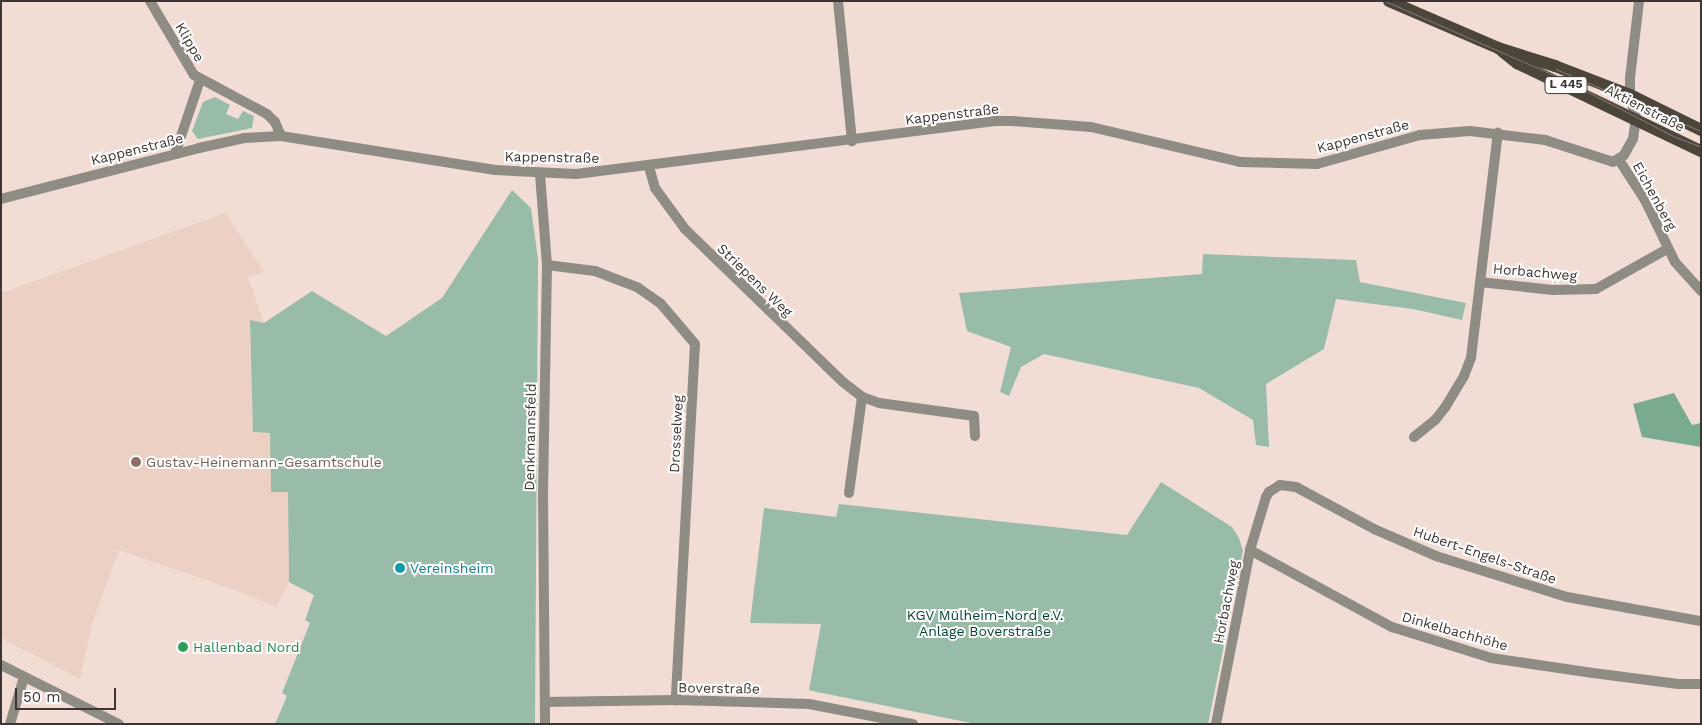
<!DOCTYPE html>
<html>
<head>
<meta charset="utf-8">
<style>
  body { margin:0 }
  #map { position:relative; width:1702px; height:725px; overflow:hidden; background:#f2ddd5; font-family:"Work Sans",sans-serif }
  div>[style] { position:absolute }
  .built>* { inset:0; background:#ecd0c4 }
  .green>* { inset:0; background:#99bca8 }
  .forest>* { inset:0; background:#79ab8f }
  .minor>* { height:10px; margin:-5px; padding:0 5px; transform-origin:5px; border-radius:5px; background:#8f8c84 }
  .primary>* { height:12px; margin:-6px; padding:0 6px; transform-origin:6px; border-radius:6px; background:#4c463a }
  .tram>* { height:1px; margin:-0.5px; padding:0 0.5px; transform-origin:0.5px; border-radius:0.5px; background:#827570 }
  .dots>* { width:14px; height:14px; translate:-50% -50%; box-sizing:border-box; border:2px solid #fff; border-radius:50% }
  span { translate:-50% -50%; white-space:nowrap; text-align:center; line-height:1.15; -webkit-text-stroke:4px #fff; paint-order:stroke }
  .shield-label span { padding:1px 4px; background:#fff; border:1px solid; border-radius:4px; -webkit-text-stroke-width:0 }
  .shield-label { font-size:12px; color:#3e3633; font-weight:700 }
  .street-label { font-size:14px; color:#3e3633 }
  .education-label { font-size:14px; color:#785e54 }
  .left { translate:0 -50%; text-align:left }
  .culture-label { font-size:14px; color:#0d838f }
  .park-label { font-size:14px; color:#04472c }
  .leisure-label { font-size:14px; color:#27864d }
  .frame { position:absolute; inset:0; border:2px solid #3e3633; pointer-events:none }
  .scale { position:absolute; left:15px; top:688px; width:101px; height:22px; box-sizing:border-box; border:2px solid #3e3633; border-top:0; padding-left:6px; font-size:15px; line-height:18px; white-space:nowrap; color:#3e3633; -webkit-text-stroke:4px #fff; paint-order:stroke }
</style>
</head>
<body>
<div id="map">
  <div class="built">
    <div style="clip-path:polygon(225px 213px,264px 272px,248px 277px,264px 323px,251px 320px,253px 432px,270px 432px,271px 492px,288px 492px,289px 582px,276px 607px,240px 592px,119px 550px,92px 624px,80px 679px,1px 638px,1px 293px)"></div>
  </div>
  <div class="green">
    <div style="clip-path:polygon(215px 97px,230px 105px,226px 114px,238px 119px,243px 111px,254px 116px,252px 128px,198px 139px,192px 131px,203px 102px)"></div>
    <div style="clip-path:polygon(512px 190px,531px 208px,538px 259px,535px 724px,275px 724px,287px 696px,282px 693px,310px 623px,305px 620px,314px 595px,289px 582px,288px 492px,271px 492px,270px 433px,253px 432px,250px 320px,264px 323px,312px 291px,386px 336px,442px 298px)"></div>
    <div style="clip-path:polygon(1203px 254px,1356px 260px,1360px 282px,1466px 303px,1462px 320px,1413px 309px,1336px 299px,1324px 349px,1266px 384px,1269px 447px,1256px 445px,1253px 420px,1199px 388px,1044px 354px,1021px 367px,1009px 396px,1000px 392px,1011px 347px,967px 331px,959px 293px,1202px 274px)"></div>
    <div style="clip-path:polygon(1161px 482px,1232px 527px,1239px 538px,1243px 551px,1208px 724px,976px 724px,817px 692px,809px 690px,821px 624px,750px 623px,764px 508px,836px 517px,839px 504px,1127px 535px)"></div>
  </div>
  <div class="forest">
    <div style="clip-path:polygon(1674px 393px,1692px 425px,1701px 423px,1701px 447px,1642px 437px,1633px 404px)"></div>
  </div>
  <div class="minor">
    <div style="left:150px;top:1px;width:86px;rotate:59.3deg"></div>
    <div style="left:194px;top:75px;width:83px;rotate:28.1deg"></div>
    <div style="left:267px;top:114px;width:11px;rotate:45deg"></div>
    <div style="left:275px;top:122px;width:15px;rotate:67deg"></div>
    <div style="left:838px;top:1px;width:141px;rotate:84.3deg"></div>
    <div style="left:175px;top:154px;width:78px;rotate:-71.3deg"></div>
    <div style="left:1619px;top:160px;width:48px;rotate:57deg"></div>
    <div style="left:1645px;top:200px;width:69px;rotate:64.2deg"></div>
    <div style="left:1675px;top:262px;width:39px;rotate:48deg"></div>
    <div style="left:649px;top:167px;width:22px;rotate:74deg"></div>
    <div style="left:655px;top:188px;width:51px;rotate:53.8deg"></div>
    <div style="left:685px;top:229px;width:220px;rotate:44.1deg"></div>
    <div style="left:843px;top:382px;width:24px;rotate:38deg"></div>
    <div style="left:862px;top:397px;width:18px;rotate:19deg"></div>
    <div style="left:879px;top:403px;width:96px;rotate:7.8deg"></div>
    <div style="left:974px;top:416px;width:20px;rotate:87deg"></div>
    <div style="left:540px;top:174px;width:91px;rotate:85.6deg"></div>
    <div style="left:547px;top:265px;width:226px;rotate:91deg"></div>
    <div style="left:543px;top:491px;width:233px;rotate:89.5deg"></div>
    <div style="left:1px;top:199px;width:204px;rotate:-14.4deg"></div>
    <div style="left:199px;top:148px;width:46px;rotate:-12.5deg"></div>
    <div style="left:244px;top:138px;width:37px;rotate:-3deg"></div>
    <div style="left:281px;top:136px;width:217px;rotate:9deg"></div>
    <div style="left:495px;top:170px;width:81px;rotate:2.8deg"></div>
    <div style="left:576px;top:174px;width:422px;rotate:-7.2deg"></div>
    <div style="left:995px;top:121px;width:17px"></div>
    <div style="left:1012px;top:121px;width:79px;rotate:4.3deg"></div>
    <div style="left:1091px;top:127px;width:153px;rotate:13.2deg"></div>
    <div style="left:1240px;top:162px;width:77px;rotate:1.5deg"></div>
    <div style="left:1317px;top:164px;width:107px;rotate:-15.7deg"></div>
    <div style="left:1420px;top:135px;width:50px;rotate:-4.6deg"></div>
    <div style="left:1470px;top:131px;width:76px;rotate:6.8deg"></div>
    <div style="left:1545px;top:140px;width:71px;rotate:17.9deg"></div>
    <div style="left:1613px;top:162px;width:13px;rotate:-32deg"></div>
    <div style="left:1624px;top:155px;width:18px;rotate:-61deg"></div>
    <div style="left:1633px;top:139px;width:22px;rotate:-82deg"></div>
    <div style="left:1636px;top:117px;width:19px;rotate:-108deg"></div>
    <div style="left:1630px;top:99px;width:21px;rotate:-90deg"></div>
    <div style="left:1630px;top:78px;width:78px;rotate:-83.3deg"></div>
    <div style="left:547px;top:265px;width:48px;rotate:7.1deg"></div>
    <div style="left:595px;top:271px;width:45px;rotate:20.9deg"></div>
    <div style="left:637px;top:287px;width:29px;rotate:35deg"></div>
    <div style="left:661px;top:304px;width:52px;rotate:49.6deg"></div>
    <div style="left:695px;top:344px;width:357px;rotate:93.1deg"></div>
    <div style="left:1480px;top:282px;width:73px;rotate:6.3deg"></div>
    <div style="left:1553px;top:290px;width:43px;rotate:-1.3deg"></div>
    <div style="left:1596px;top:289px;width:81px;rotate:-29.4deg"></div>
    <div style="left:1414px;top:437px;width:28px;rotate:-39deg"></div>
    <div style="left:1436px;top:419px;width:16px;rotate:-52deg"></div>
    <div style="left:1446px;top:406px;width:35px;rotate:-59deg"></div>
    <div style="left:1464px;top:376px;width:19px;rotate:-69deg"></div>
    <div style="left:1471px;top:358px;width:227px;rotate:-83.2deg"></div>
    <div style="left:849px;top:493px;width:97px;rotate:-82.3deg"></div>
    <div style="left:1250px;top:550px;width:162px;rotate:28.5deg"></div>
    <div style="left:1392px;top:627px;width:104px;rotate:17.4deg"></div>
    <div style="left:1491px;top:658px;width:103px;rotate:8.4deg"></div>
    <div style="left:1593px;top:673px;width:86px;rotate:7.4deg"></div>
    <div style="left:1678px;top:684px;width:23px"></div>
    <div style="left:1px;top:665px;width:132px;rotate:26.6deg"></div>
    <div style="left:545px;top:702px;width:131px;rotate:-0.9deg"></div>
    <div style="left:676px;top:700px;width:133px;rotate:1.7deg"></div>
    <div style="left:809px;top:704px;width:106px;rotate:10.9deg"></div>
    <div style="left:10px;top:724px;width:49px;rotate:-73.4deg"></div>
    <div style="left:1216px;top:724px;width:177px;rotate:-78.9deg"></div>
    <div style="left:1250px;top:550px;width:55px;rotate:-73.2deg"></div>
    <div style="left:1266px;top:497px;width:6px;rotate:-59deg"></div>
    <div style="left:1269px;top:492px;width:13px;rotate:-32deg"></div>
    <div style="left:1280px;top:485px;width:16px;rotate:7deg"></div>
    <div style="left:1296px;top:487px;width:89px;rotate:28.3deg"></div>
    <div style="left:1374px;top:529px;width:68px;rotate:23.5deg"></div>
    <div style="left:1436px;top:556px;width:137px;rotate:17.4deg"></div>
    <div style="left:1567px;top:597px;width:136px;rotate:10.2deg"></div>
  </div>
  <div class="primary">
    <div style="left:1389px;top:1px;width:119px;rotate:23.3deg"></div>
    <div style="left:1498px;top:48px;width:60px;rotate:17.5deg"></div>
    <div style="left:1555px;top:66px;width:80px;rotate:21.1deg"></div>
    <div style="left:1630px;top:95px;width:79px;rotate:26.2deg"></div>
    <div style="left:1502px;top:51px;width:19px;rotate:39deg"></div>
    <div style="left:1517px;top:63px;width:204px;rotate:25.6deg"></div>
  </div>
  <div class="tram">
    <div style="left:1385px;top:1px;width:199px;rotate:23.7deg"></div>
    <div style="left:1567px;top:81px;width:119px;rotate:27.4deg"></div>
    <div style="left:1673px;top:136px;width:30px;rotate:21deg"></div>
    <div style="left:1556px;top:69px;width:158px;rotate:23.2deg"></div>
  </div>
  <div class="dots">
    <div style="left:136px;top:462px;background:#8d6e63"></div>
    <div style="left:400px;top:568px;background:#0f9aa8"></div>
    <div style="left:183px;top:647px;background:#2e9e5b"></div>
  </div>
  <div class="shield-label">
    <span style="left:1566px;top:85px">L 445</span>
  </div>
  <div class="street-label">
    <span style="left:190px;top:42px;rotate:59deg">Klippe</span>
    <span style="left:1645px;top:108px;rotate:27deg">Aktienstraße</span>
    <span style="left:952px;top:114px;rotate:-7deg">Kappenstraße</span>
    <span style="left:1363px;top:136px;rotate:-15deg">Kappenstraße</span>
    <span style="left:137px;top:149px;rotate:-14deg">Kappenstraße</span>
    <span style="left:552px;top:157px;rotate:1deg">Kappenstraße</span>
    <span style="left:1655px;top:196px;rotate:61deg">Eichenberg</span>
    <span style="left:1535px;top:272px;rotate:5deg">Horbachweg</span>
    <span style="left:755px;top:280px;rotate:44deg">Striepens Weg</span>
    <span style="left:676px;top:434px;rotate:-87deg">Drosselweg</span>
    <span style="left:530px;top:437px;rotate:-89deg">Denkmannsfeld</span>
    <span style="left:1485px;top:555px;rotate:19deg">Hubert-Engels-Straße</span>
    <span style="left:1226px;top:602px;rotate:-79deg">Horbachweg</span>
    <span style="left:1455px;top:631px;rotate:16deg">Dinkelbachhöhe</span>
    <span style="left:719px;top:688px;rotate:1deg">Boverstraße</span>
  </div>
  <div class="education-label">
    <span class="left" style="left:146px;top:462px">Gustav-Heinemann-Gesamtschule</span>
  </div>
  <div class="culture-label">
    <span class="left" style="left:410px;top:568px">Vereinsheim</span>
  </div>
  <div class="park-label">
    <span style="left:985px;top:623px">KGV Mülheim-Nord e.V.<br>Anlage Boverstraße</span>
  </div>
  <div class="leisure-label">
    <span class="left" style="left:193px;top:647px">Hallenbad Nord</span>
  </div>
  <div class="frame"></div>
  <div class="scale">50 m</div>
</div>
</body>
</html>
